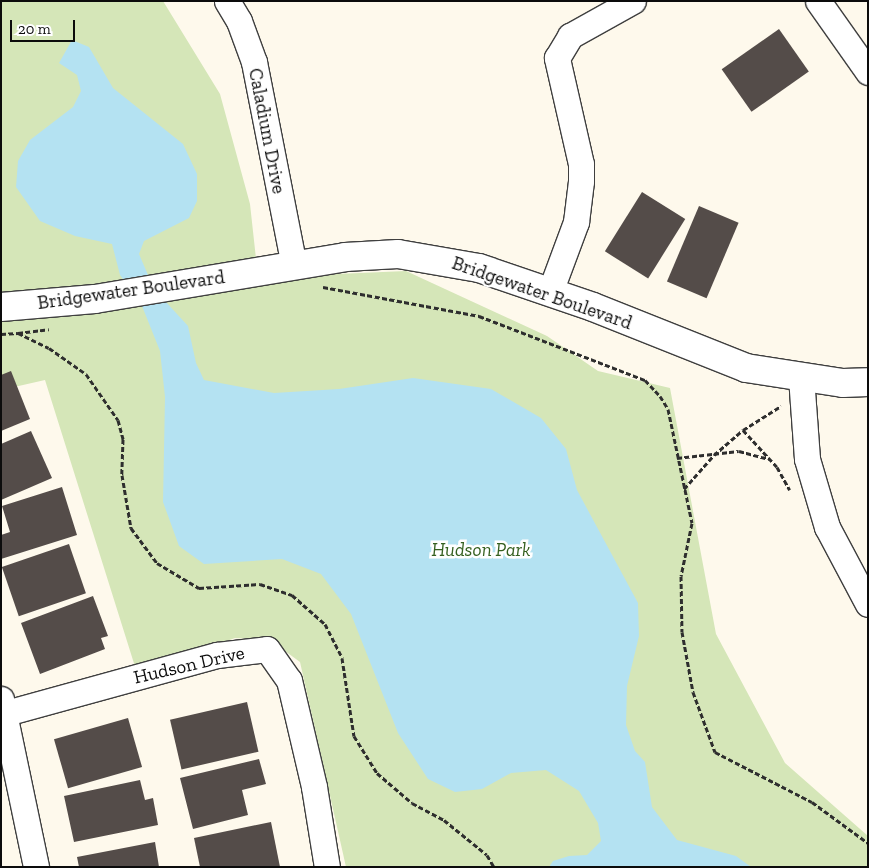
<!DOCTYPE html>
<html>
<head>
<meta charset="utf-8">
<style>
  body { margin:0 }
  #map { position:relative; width:869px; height:868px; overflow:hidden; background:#fef9ec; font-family:"Zilla Slab",serif }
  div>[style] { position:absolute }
  .green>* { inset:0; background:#d5e6b8 }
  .water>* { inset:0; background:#b4e2f2 }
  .building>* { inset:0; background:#544c49; transform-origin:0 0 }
  .path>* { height:3px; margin-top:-1.5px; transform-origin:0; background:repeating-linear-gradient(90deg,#2e2e2e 0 5px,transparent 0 7.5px) }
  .roads { filter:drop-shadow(1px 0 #3f3f3f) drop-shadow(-1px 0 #3f3f3f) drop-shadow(0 1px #3f3f3f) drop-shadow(0 -1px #3f3f3f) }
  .minor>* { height:25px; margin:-12.5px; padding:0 12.5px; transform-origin:12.5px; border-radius:12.5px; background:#fff }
  .tertiary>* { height:28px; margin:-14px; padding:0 14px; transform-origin:14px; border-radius:14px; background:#fff }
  span { translate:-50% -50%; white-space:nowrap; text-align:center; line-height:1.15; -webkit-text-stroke:5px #fff; paint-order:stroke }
  .street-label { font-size:19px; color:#0c0c0c }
  .park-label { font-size:19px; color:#356020; font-style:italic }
  .frame { position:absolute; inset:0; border:2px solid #0c0c0c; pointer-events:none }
  .scale { position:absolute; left:10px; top:20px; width:65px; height:22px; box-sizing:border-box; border:2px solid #0c0c0c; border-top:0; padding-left:6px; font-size:15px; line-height:18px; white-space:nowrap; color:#0c0c0c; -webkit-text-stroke:4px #fff; paint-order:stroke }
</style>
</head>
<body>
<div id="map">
  <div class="green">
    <div style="clip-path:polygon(1px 1px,163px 1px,220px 94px,250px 204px,259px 286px,337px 274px,406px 271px,547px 336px,598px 371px,670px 388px,716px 634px,785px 763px,868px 836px,868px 867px,346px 867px,300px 662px,270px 640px,235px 638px,137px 673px,45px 380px,1px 390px)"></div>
  </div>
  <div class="water">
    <div style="clip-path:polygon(72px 40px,89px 47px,113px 88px,183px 144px,197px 174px,197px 201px,189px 218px,144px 241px,139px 254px,154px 289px,188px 326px,196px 363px,204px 380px,274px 393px,339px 389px,413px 378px,491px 389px,541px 418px,566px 449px,577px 490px,638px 603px,639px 636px,627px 686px,626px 725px,635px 751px,645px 762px,652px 807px,677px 840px,736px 856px,751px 867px,549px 867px,553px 861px,569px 856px,587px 855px,601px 841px,598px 823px,579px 791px,546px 770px,511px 773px,482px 789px,455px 792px,428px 779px,398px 733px,351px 614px,321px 574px,282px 559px,204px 564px,179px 546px,163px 502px,165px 397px,160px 351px,142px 306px,120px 275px,112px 244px,75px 236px,40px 221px,16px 187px,18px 161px,30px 140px,73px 107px,81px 91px,77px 75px,59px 63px)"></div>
  </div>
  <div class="building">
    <div style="left:779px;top:29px;width:52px;height:70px;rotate:55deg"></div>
    <div style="left:642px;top:192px;width:51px;height:70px;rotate:32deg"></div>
    <div style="left:699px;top:206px;width:43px;height:82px;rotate:23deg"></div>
    <div style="clip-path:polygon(11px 371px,30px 419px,1px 431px,1px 375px)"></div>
    <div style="clip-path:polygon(31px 431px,52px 478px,1px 500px,1px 444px)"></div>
    <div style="clip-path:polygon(62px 487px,77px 535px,1px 559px,1px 535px,10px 532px,2px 506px)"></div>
    <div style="left:69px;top:544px;width:52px;height:71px;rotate:71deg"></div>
    <div style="clip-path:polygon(93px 596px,108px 636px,101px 638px,105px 649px,40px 674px,21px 623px)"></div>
    <div style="left:247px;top:702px;width:51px;height:79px;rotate:77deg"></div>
    <div style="left:128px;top:718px;width:51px;height:77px;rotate:74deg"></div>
    <div style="clip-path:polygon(259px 759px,266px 784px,242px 790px,248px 815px,193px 829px,180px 778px)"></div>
    <div style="clip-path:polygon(140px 780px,145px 800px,153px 798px,158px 825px,74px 842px,64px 796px)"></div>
    <div style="clip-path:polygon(271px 822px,280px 867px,200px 867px,194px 838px)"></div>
    <div style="clip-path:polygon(155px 842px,159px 867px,79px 867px,77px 857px)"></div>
  </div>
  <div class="path">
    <div style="left:323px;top:287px;width:159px;rotate:10.5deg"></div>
    <div style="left:479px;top:316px;width:178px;rotate:21.1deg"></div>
    <div style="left:645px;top:380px;width:22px;rotate:47deg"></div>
    <div style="left:660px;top:396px;width:15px;rotate:58deg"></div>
    <div style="left:668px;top:409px;width:116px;rotate:78.1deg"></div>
    <div style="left:692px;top:523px;width:54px;rotate:101.7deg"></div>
    <div style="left:681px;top:576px;width:56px;rotate:89deg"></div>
    <div style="left:682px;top:632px;width:61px;rotate:79.6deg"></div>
    <div style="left:693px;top:692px;width:64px;rotate:69.9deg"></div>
    <div style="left:715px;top:752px;width:109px;rotate:27.3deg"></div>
    <div style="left:812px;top:802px;width:69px;rotate:36.2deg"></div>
    <div style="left:18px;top:333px;width:31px;rotate:-7deg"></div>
    <div style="left:1px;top:334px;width:17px;rotate:-3deg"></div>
    <div style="left:18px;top:333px;width:34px;rotate:26deg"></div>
    <div style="left:49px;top:348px;width:45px;rotate:35.1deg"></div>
    <div style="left:86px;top:374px;width:56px;rotate:55.2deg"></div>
    <div style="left:118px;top:420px;width:20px;rotate:75deg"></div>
    <div style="left:123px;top:439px;width:36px;rotate:92deg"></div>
    <div style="left:122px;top:475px;width:54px;rotate:80.4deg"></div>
    <div style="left:131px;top:528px;width:44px;rotate:53.4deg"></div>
    <div style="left:157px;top:563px;width:49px;rotate:30.8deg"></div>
    <div style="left:199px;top:588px;width:61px;rotate:-3.8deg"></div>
    <div style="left:260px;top:584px;width:34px;rotate:19deg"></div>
    <div style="left:292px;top:595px;width:44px;rotate:41.3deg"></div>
    <div style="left:325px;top:624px;width:38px;rotate:63deg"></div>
    <div style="left:342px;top:658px;width:79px;rotate:81.3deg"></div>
    <div style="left:354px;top:736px;width:44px;rotate:58.1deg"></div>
    <div style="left:377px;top:773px;width:46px;rotate:40.6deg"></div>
    <div style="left:412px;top:803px;width:36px;rotate:28deg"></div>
    <div style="left:444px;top:820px;width:55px;rotate:39.1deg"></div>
    <div style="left:487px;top:855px;width:14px;rotate:60deg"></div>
    <div style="left:743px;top:430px;width:50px;rotate:47.4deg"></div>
    <div style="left:777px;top:467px;width:26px;rotate:61deg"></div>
    <div style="left:677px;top:458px;width:62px;rotate:-6.4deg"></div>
    <div style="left:739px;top:451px;width:31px;rotate:15deg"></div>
    <div style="left:684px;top:489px;width:45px;rotate:-48.6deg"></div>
    <div style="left:714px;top:455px;width:38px;rotate:-41deg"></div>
    <div style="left:743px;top:430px;width:45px;rotate:-32.3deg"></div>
  </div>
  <div class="roads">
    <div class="minor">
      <div style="left:227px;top:1px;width:23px;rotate:59deg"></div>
      <div style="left:239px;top:21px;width:44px;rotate:69.9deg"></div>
      <div style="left:254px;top:62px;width:207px;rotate:78.9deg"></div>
      <div style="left:818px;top:1px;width:87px;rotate:54.8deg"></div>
      <div style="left:550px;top:292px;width:75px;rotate:-69.6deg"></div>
      <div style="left:576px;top:222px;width:41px;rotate:-83deg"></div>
      <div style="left:581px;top:181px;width:17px;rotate:-90deg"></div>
      <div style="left:581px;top:164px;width:109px;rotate:-102.8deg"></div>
      <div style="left:557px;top:58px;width:26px;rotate:-59deg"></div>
      <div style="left:570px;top:36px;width:72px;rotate:-29.1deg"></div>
      <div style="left:801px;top:377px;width:82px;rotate:85.8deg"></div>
      <div style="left:807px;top:459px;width:71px;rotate:73.6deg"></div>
      <div style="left:827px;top:527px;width:87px;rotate:62deg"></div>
      <div style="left:1px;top:699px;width:172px;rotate:78.2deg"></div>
      <div style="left:6px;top:713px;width:219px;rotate:-15.4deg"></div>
      <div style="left:217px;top:655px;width:50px;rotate:-6.8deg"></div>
      <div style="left:267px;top:649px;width:38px;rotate:55deg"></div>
      <div style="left:289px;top:680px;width:110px;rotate:76.8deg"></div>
      <div style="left:314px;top:787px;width:81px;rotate:80.8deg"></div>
    </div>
    <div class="tertiary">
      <div style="left:1px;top:307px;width:94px;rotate:-4.9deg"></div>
      <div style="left:95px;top:299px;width:254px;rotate:-9.5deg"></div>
      <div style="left:345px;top:257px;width:53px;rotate:-3.2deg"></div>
      <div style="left:398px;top:254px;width:82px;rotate:9.8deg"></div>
      <div style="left:479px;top:268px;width:120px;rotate:18.9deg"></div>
      <div style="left:593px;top:307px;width:165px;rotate:21.7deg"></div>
      <div style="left:746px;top:368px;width:98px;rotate:8.8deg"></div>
      <div style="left:843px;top:383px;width:25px;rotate:-2deg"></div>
    </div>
  </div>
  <div class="street-label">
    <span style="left:267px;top:131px;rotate:79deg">Caladium Drive</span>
    <span style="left:131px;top:290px;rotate:-8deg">Bridgewater Boulevard</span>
    <span style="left:542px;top:293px;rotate:19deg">Bridgewater Boulevard</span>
    <span style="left:189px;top:665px;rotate:-13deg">Hudson Drive</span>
  </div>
  <div class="park-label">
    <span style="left:481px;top:550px">Hudson Park</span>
  </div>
  <div class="frame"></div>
  <div class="scale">20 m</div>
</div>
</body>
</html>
